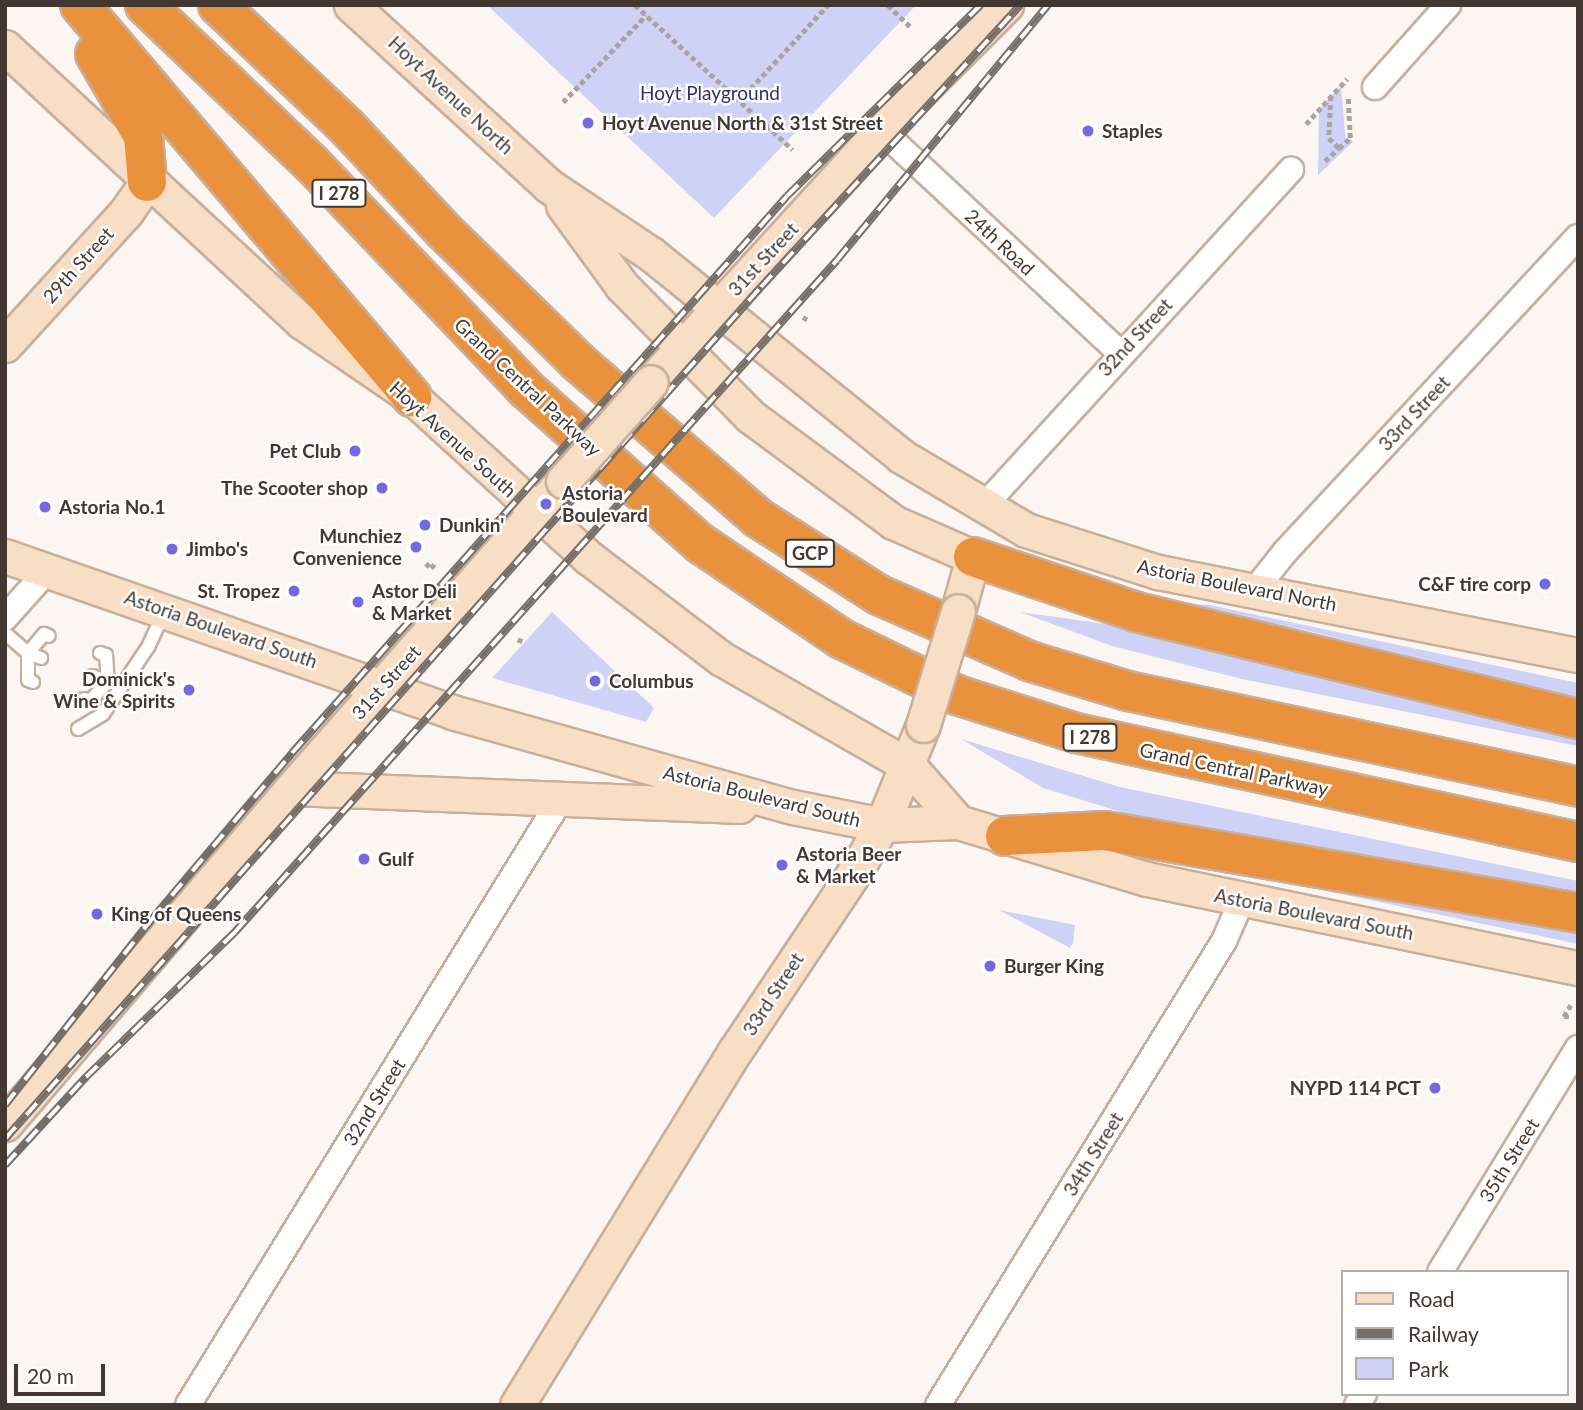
<!DOCTYPE html>
<html>
<head>
<meta charset="utf-8">
<style>
  body { margin:0 }
  #map { position:relative; width:1583px; height:1410px; overflow:hidden; background:#fbf6f2; font-family:Lato,sans-serif }
  div>[style] { position:absolute }
  .green>* { inset:0; background:#cfd2f7 }
  .path>* { height:4.5px; margin-top:-2.25px; transform-origin:0; background:repeating-linear-gradient(90deg,#aba49e 0 5px,transparent 0 8.5px) }
  .roads { filter:drop-shadow(2px 0 #c7af9b) drop-shadow(-2px 0 #c7af9b) drop-shadow(0 2px #c7af9b) drop-shadow(0 -2px #c7af9b) }
  .lane>* { height:12px; margin:-6px; padding:0 6px; transform-origin:6px; border-radius:6px; background:#fff }
  .street>* { height:24px; margin:-12px; padding:0 12px; transform-origin:12px; border-radius:12px; background:#fff }
  .secondary>* { height:33px; margin:-16.5px; padding:0 16.5px; transform-origin:16.5px; border-radius:16.5px; background:#f8dec5 }
  .highway>* { height:38px; margin:-19px; padding:0 19px; transform-origin:19px; border-radius:19px; background:#e9913d }
  .rail>* { height:8px; margin-top:-4px; transform-origin:0; background:repeating-linear-gradient(90deg,#fff 0 16px,#766e68 0 32px); box-sizing:border-box; border-block:2px solid #766e68 }
  .bridges { filter:drop-shadow(2px 0 #c7af9b) drop-shadow(-2px 0 #c7af9b) drop-shadow(0 2px #c7af9b) drop-shadow(0 -2px #c7af9b) }
  .secondary-bridge>* { height:33px; margin:-16.5px; padding:0 16.5px; transform-origin:16.5px; border-radius:16.5px; background:#f8dec5 }
  .dots>* { width:19px; height:19px; translate:-50% -50%; box-sizing:border-box; border:4px solid #fff; border-radius:50% }
  span { translate:-50% -50%; white-space:nowrap; text-align:center; line-height:1.15; -webkit-text-stroke:5px #fff; paint-order:stroke }
  .shield-label span { padding:2px 5px; background:#fff; border:2px solid; border-radius:5px; -webkit-text-stroke-width:0 }
  .shield-label { font-size:18px; color:#423831; font-weight:700 }
  .park-label { font-size:19px; color:#323165 }
  .street-label { font-size:19px; color:#423831 }
  .poi-label { font-size:19px; color:#423831; font-weight:700 }
  .left { translate:0 -50%; text-align:left }
  .right { translate:-100% -50%; text-align:right }
  .frame { position:absolute; inset:0; border:7px solid #423831; pointer-events:none }
  .legend { position:absolute; left:1341px; top:1270px; width:228px; height:126px; box-sizing:border-box; background:#fff; border:2px solid #b3afad; margin:0; padding:9px 12px; list-style:none; font-size:21px; color:#423831 }
  .legend li { display:flex; align-items:center; gap:14px; height:35px }
  .legend b { width:35px; border:2px solid #b3afad }
  .scale { position:absolute; left:14px; top:1364px; width:91px; height:32px; box-sizing:border-box; border:4px solid #423831; border-top:0; padding-left:9px; font-size:21px; line-height:24px; white-space:nowrap; color:#423831; -webkit-text-stroke:5px #fff; paint-order:stroke }
</style>
</head>
<body>
<div id="map">
  <div class="green">
    <div style="clip-path:polygon(487px 5px,916px 5px,714px 218px)"></div>
    <div style="clip-path:polygon(1341px 85px,1346px 144px,1350px 138px,1353px 142px,1318px 175px,1319px 109px)"></div>
    <div style="clip-path:polygon(1172px 602px,1210px 605px,1578px 683px,1578px 699px,1309px 631px)"></div>
    <div style="clip-path:polygon(552px 612px,654px 708px,646px 722px,492px 678px)"></div>
    <div style="clip-path:polygon(1020px 612px,1149px 630px,1578px 736px,1578px 746px,1242px 679px,1112px 646px)"></div>
    <div style="clip-path:polygon(961px 739px,1120px 787px,1578px 881px,1578px 891px,1131px 815px,1043px 788px)"></div>
    <div style="clip-path:polygon(1256px 876px,1578px 929px,1578px 944px)"></div>
    <div style="clip-path:polygon(999px 910px,1075px 925px,1073px 943px,1070px 948px)"></div>
  </div>
  <div class="path">
    <div style="left:635px;top:5px;width:214px;rotate:42.5deg"></div>
    <div style="left:888px;top:5px;width:33px;rotate:44deg"></div>
    <div style="left:1331px;top:96px;width:42px;rotate:92.7deg"></div>
    <div style="left:1329px;top:138px;width:14px;rotate:45deg"></div>
    <div style="left:1339px;top:148px;width:15px;rotate:-42deg"></div>
    <div style="left:1350px;top:138px;width:41px;rotate:-92.8deg"></div>
    <div style="left:739px;top:101px;width:131px;rotate:-47.2deg"></div>
    <div style="left:563px;top:102px;width:120px;rotate:-46.3deg"></div>
    <div style="left:1306px;top:124px;width:61px;rotate:-47.7deg"></div>
    <div style="left:1325px;top:161px;width:19px;rotate:-43deg"></div>
    <div style="left:803px;top:317px;width:6px;rotate:31deg"></div>
    <div style="left:426px;top:563px;width:7px;rotate:45deg"></div>
    <div style="left:431px;top:568px;width:8px;rotate:-50deg"></div>
    <div style="left:519px;top:643px;width:6px;rotate:-72deg"></div>
    <div style="left:1571px;top:1005px;width:14px;rotate:120deg"></div>
    <div style="left:1564px;top:1017px;width:7px"></div>
  </div>
  <div class="roads">
    <div class="lane">
      <div style="left:5px;top:633px;width:30px;rotate:41deg"></div>
      <div style="left:28px;top:653px;width:25px;rotate:-50deg"></div>
      <div style="left:44px;top:634px;width:5px;rotate:22deg"></div>
      <div style="left:100px;top:653px;width:6px;rotate:18deg"></div>
      <div style="left:106px;top:655px;width:27px;rotate:86deg"></div>
      <div style="left:108px;top:682px;width:5px;rotate:11deg"></div>
      <div style="left:33px;top:682px;width:5px;rotate:-158deg"></div>
      <div style="left:28px;top:680px;width:27px;rotate:-90deg"></div>
      <div style="left:28px;top:653px;width:14px;rotate:21deg"></div>
      <div style="left:84px;top:699px;width:6px;rotate:18deg"></div>
      <div style="left:90px;top:701px;width:26px;rotate:-47deg"></div>
      <div style="left:108px;top:682px;width:17px;rotate:-159deg"></div>
      <div style="left:78px;top:729px;width:29px;rotate:-31deg"></div>
      <div style="left:103px;top:714px;width:81px;rotate:-56.1deg"></div>
      <div style="left:148px;top:647px;width:38px;rotate:-65deg"></div>
    </div>
    <div class="street">
      <div style="left:1375px;top:87px;width:110px;rotate:-48.3deg"></div>
      <div style="left:881px;top:130px;width:327px;rotate:43deg"></div>
      <div style="left:983px;top:507px;width:457px;rotate:-47.6deg"></div>
      <div style="left:1254px;top:591px;width:50px;rotate:-51.5deg"></div>
      <div style="left:1285px;top:552px;width:430px;rotate:-47.1deg"></div>
      <div style="left:5px;top:618px;width:63px;rotate:-48.2deg"></div>
      <div style="left:1440px;top:1272px;width:263px;rotate:-58.4deg"></div>
      <div style="left:188px;top:1405px;width:710px;rotate:-58.41deg"></div>
      <div style="left:938px;top:1405px;width:545px;rotate:-58.35deg"></div>
      <div style="left:1224px;top:941px;width:45px;rotate:-66.3deg"></div>
      <div style="left:1357px;top:1405px;width:13px;rotate:-58deg"></div>
    </div>
    <div class="secondary">
      <div style="left:351px;top:5px;width:268px;rotate:42.4deg"></div>
      <div style="left:549px;top:186px;width:123px;rotate:33.7deg"></div>
      <div style="left:651px;top:254px;width:321px;rotate:38.9deg"></div>
      <div style="left:901px;top:456px;width:145px;rotate:30.6deg"></div>
      <div style="left:1026px;top:530px;width:139px;rotate:17.7deg"></div>
      <div style="left:1158px;top:572px;width:428px;rotate:11.2deg"></div>
      <div style="left:5px;top:47px;width:405px;rotate:42.8deg"></div>
      <div style="left:302px;top:322px;width:133px;rotate:34.3deg"></div>
      <div style="left:412px;top:397px;width:238px;rotate:42.3deg"></div>
      <div style="left:588px;top:557px;width:168px;rotate:37.3deg"></div>
      <div style="left:722px;top:659px;width:215px;rotate:29.8deg"></div>
      <div style="left:909px;top:766px;width:74px;rotate:48.8deg"></div>
      <div style="left:563px;top:205px;width:100px;rotate:53.9deg"></div>
      <div style="left:622px;top:286px;width:182px;rotate:45.4deg"></div>
      <div style="left:750px;top:416px;width:178px;rotate:36.5deg"></div>
      <div style="left:893px;top:522px;width:87px;rotate:23.6deg"></div>
      <div style="left:973px;top:557px;width:56px;rotate:105.5deg"></div>
      <div style="left:5px;top:345px;width:180px;rotate:-47.7deg"></div>
      <div style="left:126px;top:212px;width:37px;rotate:-55deg"></div>
      <div style="left:651px;top:382px;width:341px;rotate:-47.6deg"></div>
      <div style="left:881px;top:130px;width:177px;rotate:-45deg"></div>
      <div style="left:5px;top:556px;width:473px;rotate:19.2deg"></div>
      <div style="left:452px;top:712px;width:354px;rotate:15.6deg"></div>
      <div style="left:793px;top:807px;width:91px;rotate:11.4deg"></div>
      <div style="left:882px;top:825px;width:76px;rotate:-2.3deg"></div>
      <div style="left:958px;top:822px;width:197px;rotate:16.8deg"></div>
      <div style="left:1147px;top:879px;width:440px;rotate:11.7deg"></div>
      <div style="left:292px;top:788px;width:448px;rotate:2.3deg"></div>
      <div style="left:5px;top:1124px;width:442px;rotate:-49.5deg"></div>
      <div style="left:292px;top:788px;width:409px;rotate:-48.6deg"></div>
      <div style="left:517px;top:1405px;width:416px;rotate:-58.4deg"></div>
      <div style="left:735px;top:1051px;width:224px;rotate:-56.3deg"></div>
      <div style="left:859px;top:865px;width:46px;rotate:-60.1deg"></div>
      <div style="left:882px;top:825px;width:108px;rotate:-67.7deg"></div>
    </div>
    <div class="highway">
      <div style="left:80px;top:5px;width:514px;rotate:49.74deg"></div>
      <div style="left:145px;top:5px;width:229px;rotate:43.6deg"></div>
      <div style="left:311px;top:163px;width:311px;rotate:46.4deg"></div>
      <div style="left:525px;top:388px;width:235px;rotate:41.6deg"></div>
      <div style="left:701px;top:544px;width:170px;rotate:34deg"></div>
      <div style="left:842px;top:639px;width:128px;rotate:26deg"></div>
      <div style="left:957px;top:695px;width:125px;rotate:17.7deg"></div>
      <div style="left:1076px;top:733px;width:514px;rotate:12.25deg"></div>
      <div style="left:218px;top:5px;width:178px;rotate:43.4deg"></div>
      <div style="left:347px;top:127px;width:142px;rotate:47deg"></div>
      <div style="left:444px;top:231px;width:186px;rotate:44.3deg"></div>
      <div style="left:577px;top:361px;width:240px;rotate:40.9deg"></div>
      <div style="left:758px;top:518px;width:143px;rotate:32.5deg"></div>
      <div style="left:879px;top:595px;width:164px;rotate:23.7deg"></div>
      <div style="left:1029px;top:661px;width:103px;rotate:16.9deg"></div>
      <div style="left:1128px;top:691px;width:460px;rotate:12deg"></div>
      <div style="left:95px;top:54px;width:95px;rotate:59.7deg"></div>
      <div style="left:143px;top:136px;width:46px;rotate:85deg"></div>
      <div style="left:973px;top:557px;width:172px;rotate:18.6deg"></div>
      <div style="left:1136px;top:612px;width:455px;rotate:13.6deg"></div>
      <div style="left:1005px;top:836px;width:100px;rotate:-2.9deg"></div>
      <div style="left:1105px;top:831px;width:480px;rotate:9.8deg"></div>
    </div>
  </div>
  <div class="rail">
    <div style="left:5px;top:1105px;width:236px;rotate:-51.7deg"></div>
    <div style="left:151px;top:920px;width:219px;rotate:-49.8deg"></div>
    <div style="left:292px;top:753px;width:745px;rotate:-48.37deg"></div>
    <div style="left:787px;top:196px;width:272px;rotate:-44.6deg"></div>
    <div style="left:5px;top:1139px;width:1139px;rotate:-48.42deg"></div>
    <div style="left:761px;top:287px;width:383px;rotate:-47.4deg"></div>
    <div style="left:5px;top:1165px;width:120px;rotate:-47.4deg"></div>
    <div style="left:86px;top:1077px;width:208px;rotate:-44.2deg"></div>
    <div style="left:235px;top:932px;width:902px;rotate:-48.14deg"></div>
    <div style="left:837px;top:260px;width:331px;rotate:-50.4deg"></div>
  </div>
  <div class="bridges">
    <div class="secondary-bridge">
      <div style="left:563px;top:481px;width:132px;rotate:-48.4deg"></div>
      <div style="left:923px;top:725px;width:119px;rotate:-72.9deg"></div>
    </div>
  </div>
  <div class="dots">
    <div style="left:588px;top:123px;background:#7069e3"></div>
    <div style="left:1088px;top:131px;background:#7069e3"></div>
    <div style="left:355px;top:451px;background:#7069e3"></div>
    <div style="left:382px;top:488px;background:#7069e3"></div>
    <div style="left:546px;top:504px;background:#7069e3"></div>
    <div style="left:45px;top:507px;background:#7069e3"></div>
    <div style="left:425px;top:525px;background:#7069e3"></div>
    <div style="left:416px;top:547px;background:#7069e3"></div>
    <div style="left:172px;top:549px;background:#7069e3"></div>
    <div style="left:1545px;top:584px;background:#7069e3"></div>
    <div style="left:294px;top:591px;background:#7069e3"></div>
    <div style="left:358px;top:602px;background:#7069e3"></div>
    <div style="left:595px;top:681px;background:#7069e3"></div>
    <div style="left:189px;top:690px;background:#7069e3"></div>
    <div style="left:364px;top:859px;background:#7069e3"></div>
    <div style="left:782px;top:865px;background:#7069e3"></div>
    <div style="left:97px;top:914px;background:#7069e3"></div>
    <div style="left:990px;top:966px;background:#7069e3"></div>
    <div style="left:1435px;top:1088px;background:#7069e3"></div>
  </div>
  <div class="shield-label">
    <span style="left:339px;top:193px">I 278</span>
    <span style="left:810px;top:553px">GCP</span>
    <span style="left:1090px;top:737px">I 278</span>
  </div>
  <div class="park-label">
    <span style="left:710px;top:93px">Hoyt Playground</span>
  </div>
  <div class="street-label">
    <span style="left:451px;top:95px;rotate:43deg">Hoyt Avenue North</span>
    <span style="left:1000px;top:242px;rotate:43deg">24th Road</span>
    <span style="left:763px;top:259px;rotate:-47deg">31st Street</span>
    <span style="left:78px;top:265px;rotate:-48deg">29th Street</span>
    <span style="left:1135px;top:337px;rotate:-47deg">32nd Street</span>
    <span style="left:528px;top:387px;rotate:43deg">Grand Central Parkway</span>
    <span style="left:1414px;top:413px;rotate:-47deg">33rd Street</span>
    <span style="left:453px;top:439px;rotate:42deg">Hoyt Avenue South</span>
    <span style="left:1237px;top:585px;rotate:11deg">Astoria Boulevard North</span>
    <span style="left:221px;top:629px;rotate:19deg">Astoria Boulevard South</span>
    <span style="left:386px;top:682px;rotate:-48deg">31st Street</span>
    <span style="left:1234px;top:769px;rotate:12deg">Grand Central Parkway</span>
    <span style="left:762px;top:796px;rotate:14deg">Astoria Boulevard South</span>
    <span style="left:1314px;top:914px;rotate:11deg">Astoria Boulevard South</span>
    <span style="left:773px;top:994px;rotate:-57deg">33rd Street</span>
    <span style="left:374px;top:1102px;rotate:-58deg">32nd Street</span>
    <span style="left:1093px;top:1154px;rotate:-58deg">34th Street</span>
    <span style="left:1509px;top:1160px;rotate:-58deg">35th Street</span>
  </div>
  <div class="poi-label">
    <span class="left" style="left:602px;top:123px">Hoyt Avenue North &amp; 31st Street</span>
    <span class="left" style="left:1102px;top:131px">Staples</span>
    <span class="right" style="left:341px;top:451px">Pet Club</span>
    <span class="right" style="left:368px;top:488px">The Scooter shop</span>
    <span class="left" style="left:562px;top:504px">Astoria<br>Boulevard</span>
    <span class="left" style="left:59px;top:507px">Astoria No.1</span>
    <span class="left" style="left:439px;top:525px">Dunkin'</span>
    <span class="right" style="left:402px;top:547px">Munchiez<br>Convenience</span>
    <span class="left" style="left:186px;top:549px">Jimbo's</span>
    <span class="right" style="left:1531px;top:584px">C&amp;F tire corp</span>
    <span class="right" style="left:280px;top:591px">St. Tropez</span>
    <span class="left" style="left:372px;top:602px">Astor Deli<br>&amp; Market</span>
    <span class="right" style="left:175px;top:690px">Dominick's<br>Wine &amp; Spirits</span>
    <span class="left" style="left:609px;top:681px">Columbus</span>
    <span class="left" style="left:796px;top:865px">Astoria Beer<br>&amp; Market</span>
    <span class="left" style="left:378px;top:859px">Gulf</span>
    <span class="left" style="left:111px;top:914px">King of Queens</span>
    <span class="left" style="left:1004px;top:966px">Burger King</span>
    <span class="right" style="left:1421px;top:1088px">NYPD 114 PCT</span>
  </div>
  <div class="frame"></div>
  <ul class="legend">
  <li><b style="height:9px;background:#f8dec5"></b>Road</li>
  <li><b style="height:9px;background:#766e68"></b>Railway</li>
  <li><b style="height:19px;background:#cfd2f7"></b>Park</li>
  </ul>
  <div class="scale">20 m</div>
</div>
</body>
</html>
